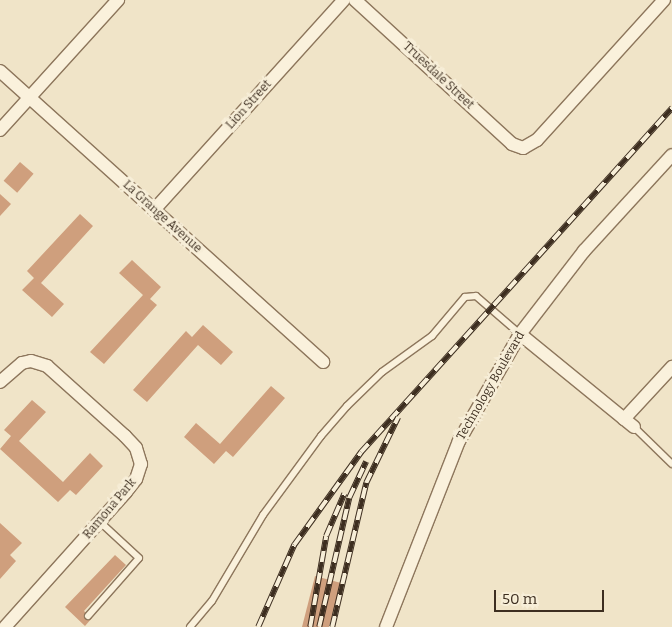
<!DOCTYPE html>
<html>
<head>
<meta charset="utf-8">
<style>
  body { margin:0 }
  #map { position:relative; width:672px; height:627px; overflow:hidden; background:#f0e4c8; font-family:Bitter,serif }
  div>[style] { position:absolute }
  .building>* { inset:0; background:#cf9f7d; transform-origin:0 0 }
  .roads { filter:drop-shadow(1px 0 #8d765c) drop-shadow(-1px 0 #8d765c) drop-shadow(0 1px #8d765c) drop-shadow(0 -1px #8d765c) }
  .lane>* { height:6px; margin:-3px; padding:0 3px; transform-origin:3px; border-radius:3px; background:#faf1dc }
  .street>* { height:12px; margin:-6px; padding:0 6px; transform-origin:6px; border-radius:6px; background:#faf1dc }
  .rail>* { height:5.5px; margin-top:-2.75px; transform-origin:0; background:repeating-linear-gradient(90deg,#f7eed8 0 11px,#3d2e20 0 22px); box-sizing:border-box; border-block:1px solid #3d2e20 }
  span { translate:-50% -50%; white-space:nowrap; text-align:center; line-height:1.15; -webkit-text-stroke:5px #f7eed8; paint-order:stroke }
  .street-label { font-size:12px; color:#3d2e20 }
  .scale { position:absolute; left:494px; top:590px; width:110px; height:22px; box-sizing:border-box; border:2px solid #3d2e20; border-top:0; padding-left:6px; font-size:15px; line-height:18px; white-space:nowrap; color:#3d2e20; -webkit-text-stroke:4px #f7eed8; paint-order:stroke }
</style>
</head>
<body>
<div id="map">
  <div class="building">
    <div style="left:20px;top:162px;width:18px;height:25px;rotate:41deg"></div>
    <div style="clip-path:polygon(0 194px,11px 204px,0 216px)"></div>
    <div style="clip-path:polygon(80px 214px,93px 226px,41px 283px,64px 304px,52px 317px,22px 290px,34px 278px,27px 271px)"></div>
    <div style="clip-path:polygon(132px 260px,161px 287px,150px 299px,157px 305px,104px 364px,90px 352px,143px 295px,119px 273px)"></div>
    <div style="clip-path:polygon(203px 325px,233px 352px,221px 365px,198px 345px,147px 402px,133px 390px,186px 331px,192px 337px)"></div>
    <div style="clip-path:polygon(271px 386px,285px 398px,233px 457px,226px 451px,214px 464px,184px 437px,196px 423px,220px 444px)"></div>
    <div style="clip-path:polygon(32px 400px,46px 412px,19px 441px,63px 482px,90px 453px,103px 466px,76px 495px,70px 490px,58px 502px,0 449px,11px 436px,4px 430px)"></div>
    <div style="clip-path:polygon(0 523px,22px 543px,10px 555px,16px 561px,0 579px)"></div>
    <div style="clip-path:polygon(115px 555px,126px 565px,84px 611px,92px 618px,85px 626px,65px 607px)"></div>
    <div style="clip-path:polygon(315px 576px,341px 583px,329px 627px,302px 627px)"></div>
  </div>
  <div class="roads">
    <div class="lane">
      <div style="left:634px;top:427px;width:53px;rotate:44.2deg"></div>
      <div style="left:88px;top:616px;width:77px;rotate:-48.7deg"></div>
      <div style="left:139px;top:558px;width:53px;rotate:-137.3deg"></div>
      <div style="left:190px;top:627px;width:34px;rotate:-50deg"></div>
      <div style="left:212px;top:601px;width:100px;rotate:-59.3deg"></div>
      <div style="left:263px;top:515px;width:98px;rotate:-53.7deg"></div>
      <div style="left:321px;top:436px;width:40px;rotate:-49deg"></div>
      <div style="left:347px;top:406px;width:49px;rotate:-44.2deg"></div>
      <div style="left:382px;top:372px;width:62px;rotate:-35.8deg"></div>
      <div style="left:432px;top:336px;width:51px;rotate:-49.8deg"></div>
      <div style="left:465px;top:297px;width:11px;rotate:-5deg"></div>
      <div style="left:476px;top:296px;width:58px;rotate:40.8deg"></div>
    </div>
    <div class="street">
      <div style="left:355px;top:0;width:213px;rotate:42.5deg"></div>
      <div style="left:512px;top:144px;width:12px;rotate:20deg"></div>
      <div style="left:523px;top:148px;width:16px;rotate:-30deg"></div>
      <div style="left:537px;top:140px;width:189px;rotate:-47.8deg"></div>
      <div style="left:0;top:71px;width:435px;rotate:42deg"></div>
      <div style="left:0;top:130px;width:176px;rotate:-47.8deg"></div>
      <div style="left:154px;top:210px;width:283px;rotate:-47.9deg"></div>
      <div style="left:520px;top:334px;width:147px;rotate:39.2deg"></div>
      <div style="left:0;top:382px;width:29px;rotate:-41deg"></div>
      <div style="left:22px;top:363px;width:9px;rotate:-13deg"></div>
      <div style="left:31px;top:361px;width:17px;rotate:17deg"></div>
      <div style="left:47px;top:366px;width:105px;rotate:41.9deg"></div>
      <div style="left:125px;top:436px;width:16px;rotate:47deg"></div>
      <div style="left:136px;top:448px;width:17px;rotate:73deg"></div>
      <div style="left:141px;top:464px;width:16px;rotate:108deg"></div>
      <div style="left:136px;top:479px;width:16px;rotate:128deg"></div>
      <div style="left:126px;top:492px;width:181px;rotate:131.9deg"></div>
      <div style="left:624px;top:419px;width:71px;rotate:-47.3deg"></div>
      <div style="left:386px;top:627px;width:200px;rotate:-68.6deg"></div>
      <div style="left:459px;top:441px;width:123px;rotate:-60.3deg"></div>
      <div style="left:520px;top:334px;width:105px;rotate:-52.4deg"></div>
      <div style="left:584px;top:251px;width:130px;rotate:-47.5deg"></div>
    </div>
  </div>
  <div class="rail">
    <div style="left:258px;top:627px;width:90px;rotate:-66.3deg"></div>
    <div style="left:294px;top:545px;width:115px;rotate:-54.2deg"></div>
    <div style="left:361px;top:452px;width:464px;rotate:-47.9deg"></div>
    <div style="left:310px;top:627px;width:92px;rotate:-80deg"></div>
    <div style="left:326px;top:536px;width:46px;rotate:-66.8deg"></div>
    <div style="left:319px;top:627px;width:132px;rotate:-76.9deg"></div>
    <div style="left:349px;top:498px;width:40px;rotate:-65deg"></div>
    <div style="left:332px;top:627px;width:148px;rotate:-76.7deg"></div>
    <div style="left:366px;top:483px;width:73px;rotate:-64.1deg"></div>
  </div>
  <div class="street-label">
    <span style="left:438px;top:76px;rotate:43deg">Truesdale Street</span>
    <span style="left:249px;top:105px;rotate:-48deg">Lion Street</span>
    <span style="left:162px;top:217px;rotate:42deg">La Grange Avenue</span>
    <span style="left:491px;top:386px;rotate:-60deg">Technology Boulevard</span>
    <span style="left:110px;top:509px;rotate:-50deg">Ramona Park</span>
  </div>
  <div class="scale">50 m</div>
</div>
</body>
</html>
